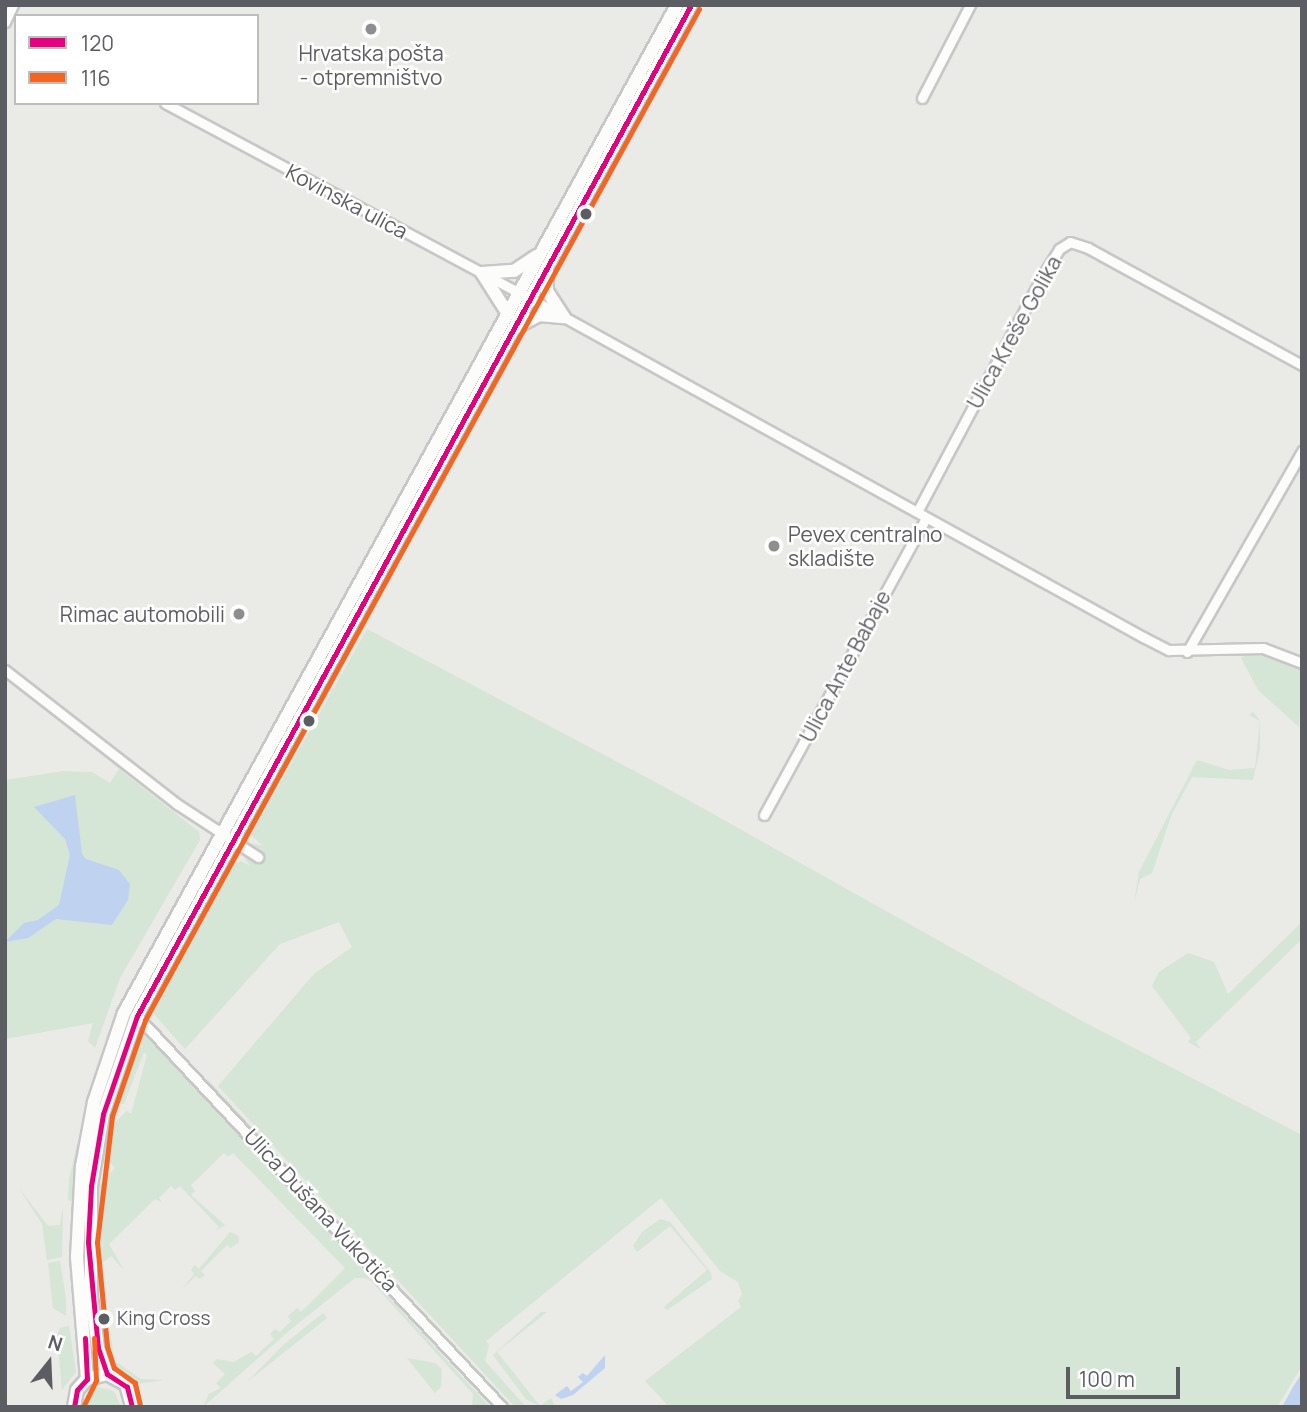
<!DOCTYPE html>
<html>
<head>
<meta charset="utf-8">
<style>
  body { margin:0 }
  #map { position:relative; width:1307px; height:1412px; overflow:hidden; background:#eaeae6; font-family:Manrope,sans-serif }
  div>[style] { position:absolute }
  .green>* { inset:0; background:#d5e5d6 }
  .water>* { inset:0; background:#bfd2f0 }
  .roads { filter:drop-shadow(2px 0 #c7c7c8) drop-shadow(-2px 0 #c7c7c8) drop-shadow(0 2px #c7c7c8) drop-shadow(0 -2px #c7c7c8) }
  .street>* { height:9px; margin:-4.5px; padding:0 4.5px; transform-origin:4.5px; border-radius:4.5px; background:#fcfcfb }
  .secondary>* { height:12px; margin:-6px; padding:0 6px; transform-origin:6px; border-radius:6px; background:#fcfcfb }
  .bus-1>* { height:5px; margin:-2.5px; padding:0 2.5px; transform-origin:2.5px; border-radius:2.5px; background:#e5007d }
  .bus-2>* { height:5px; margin:-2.5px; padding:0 2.5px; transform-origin:2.5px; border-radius:2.5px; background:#f26522 }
  .dots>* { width:19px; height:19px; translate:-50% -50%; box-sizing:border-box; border:4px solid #fff; border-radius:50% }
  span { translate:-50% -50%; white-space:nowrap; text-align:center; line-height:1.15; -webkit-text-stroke:5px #fff; paint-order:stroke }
  .bus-label { font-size:19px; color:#5c5d62 }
  .left { translate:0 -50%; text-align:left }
  .poi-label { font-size:21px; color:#5c5d62 }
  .right { translate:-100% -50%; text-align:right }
  .street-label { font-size:21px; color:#5c5d62 }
  .frame { position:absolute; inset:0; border:7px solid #5c5d62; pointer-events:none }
  .legend { position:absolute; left:14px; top:14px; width:245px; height:91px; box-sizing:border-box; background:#fff; border:2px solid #bebec0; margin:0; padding:9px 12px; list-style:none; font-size:21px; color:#5c5d62 }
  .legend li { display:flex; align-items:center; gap:14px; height:35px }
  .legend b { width:35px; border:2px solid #bebec0 }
  .north { position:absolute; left:14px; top:1328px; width:70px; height:70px; -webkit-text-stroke:5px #fff; paint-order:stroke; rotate:18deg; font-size:19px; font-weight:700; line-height:28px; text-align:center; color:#5c5d62 }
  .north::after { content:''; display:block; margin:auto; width:24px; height:32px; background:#5c5d62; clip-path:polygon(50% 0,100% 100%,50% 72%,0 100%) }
  .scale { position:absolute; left:1066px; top:1367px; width:114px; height:32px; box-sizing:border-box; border:4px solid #5c5d62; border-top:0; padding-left:9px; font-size:21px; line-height:24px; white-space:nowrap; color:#5c5d62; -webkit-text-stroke:5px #fff; paint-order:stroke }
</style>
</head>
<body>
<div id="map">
  <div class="green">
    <div style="clip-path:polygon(367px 629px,672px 791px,1082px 1021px,1302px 1135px,1302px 1366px,1277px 1407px,669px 1407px,645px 1381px,741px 1307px,738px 1301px,742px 1294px,738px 1282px,720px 1271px,661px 1198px,486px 1341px,489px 1345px,485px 1361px,526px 1407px,515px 1407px,218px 1086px,314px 974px,352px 947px,339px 922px,280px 944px,185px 1049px,153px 1013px,234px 865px,241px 861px,250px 866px,244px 857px,254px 861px,260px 852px,251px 843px,263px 846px,251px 835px)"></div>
    <div style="clip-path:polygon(1251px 652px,1302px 667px,1299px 727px,1258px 690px,1241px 658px)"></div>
    <div style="clip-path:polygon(1253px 712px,1260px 721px,1260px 749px,1253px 780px,1192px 777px,1171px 816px,1152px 873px,1140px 879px,1134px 904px,1139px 872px,1197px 760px,1229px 770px,1255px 768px,1260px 721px,1249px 715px)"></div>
    <div style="clip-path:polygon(119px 769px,199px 832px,200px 840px,120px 978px,95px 1048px,88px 1041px,93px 1023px,5px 1039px,5px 780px,64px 771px,92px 772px,110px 783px)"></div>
    <div style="clip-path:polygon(224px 872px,226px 873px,148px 1014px,147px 1006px)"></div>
    <div style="clip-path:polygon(1302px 922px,1302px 939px,1196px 1042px,1201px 1049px,1188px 1042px,1191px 1038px,1152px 986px,1159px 972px,1188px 953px,1214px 962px,1228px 994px)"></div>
    <div style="clip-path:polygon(145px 1034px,147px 1035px,490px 1407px,472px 1407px,473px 1394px,371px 1281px,363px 1278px,355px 1278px,290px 1330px,203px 1407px,209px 1394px,221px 1388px,216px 1383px,225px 1374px,213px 1363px,217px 1359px,233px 1362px,252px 1352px,256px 1356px,274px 1339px,270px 1334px,275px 1329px,280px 1332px,291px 1321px,288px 1316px,297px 1308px,301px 1312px,345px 1268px,233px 1153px,228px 1157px,224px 1153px,191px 1185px,195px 1191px,191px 1195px,225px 1225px,215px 1231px,219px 1227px,180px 1186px,175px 1190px,171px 1186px,159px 1198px,162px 1202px,155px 1199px,109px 1244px,124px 1270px,111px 1256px,102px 1263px,103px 1293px,98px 1293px,99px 1185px,115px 1168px,111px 1163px,102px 1164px,103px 1151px,108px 1129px,127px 1111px,131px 1114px,147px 1055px,144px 1052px,124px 1104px,114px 1103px)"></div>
    <div style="clip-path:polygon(207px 1079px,338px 1220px,214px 1091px)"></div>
    <div style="clip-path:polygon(77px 1144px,80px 1148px,72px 1202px,68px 1200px,69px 1180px)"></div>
    <div style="clip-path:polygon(19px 1188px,48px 1226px,60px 1225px,63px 1208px,62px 1257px,47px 1260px,42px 1224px)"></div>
    <div style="clip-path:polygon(660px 1219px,670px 1222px,711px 1273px,712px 1279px,667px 1310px,664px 1307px,707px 1270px,670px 1226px,637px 1252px,633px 1246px,642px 1232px)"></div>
    <div style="clip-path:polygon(230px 1232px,239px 1236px,239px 1242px,231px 1248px,227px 1245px,201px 1271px,205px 1275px,200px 1279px,196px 1276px,182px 1289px,194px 1274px,191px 1270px,195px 1265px,199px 1269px)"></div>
    <div style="clip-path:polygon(60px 1261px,66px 1299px,66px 1316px,53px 1308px,48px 1263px)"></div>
    <div style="clip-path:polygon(104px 1297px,115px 1361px,141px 1379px,164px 1380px,137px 1384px,114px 1365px,99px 1298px)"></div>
    <div style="clip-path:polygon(541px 1312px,547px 1312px,497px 1352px,540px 1406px,551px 1398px,555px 1407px,541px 1407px,526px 1399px,493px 1355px)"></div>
    <div style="clip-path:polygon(323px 1313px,327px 1318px,247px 1382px,282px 1346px)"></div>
    <div style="clip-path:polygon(69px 1326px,76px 1372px,62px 1390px,57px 1335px,60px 1328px)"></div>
    <div style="clip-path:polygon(407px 1358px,435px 1363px,442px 1369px,441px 1387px,435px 1393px)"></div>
    <div style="clip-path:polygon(96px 1387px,114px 1391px,121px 1407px,83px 1407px,86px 1395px)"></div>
  </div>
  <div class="water">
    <div style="clip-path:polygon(75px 795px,82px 854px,86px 859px,119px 870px,130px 884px,128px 900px,112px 925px,56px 919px,28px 938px,5px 942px,24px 923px,38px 920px,59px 905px,70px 855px,65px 839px,34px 807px)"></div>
    <div style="clip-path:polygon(605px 1355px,605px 1368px,573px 1395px,561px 1399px,555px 1395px,567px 1386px,571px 1391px,583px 1382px,578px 1377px,583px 1373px,587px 1376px)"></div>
    <div style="clip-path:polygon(1302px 1373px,1302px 1407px,1282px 1407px,1293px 1387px)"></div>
  </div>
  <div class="roads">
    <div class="street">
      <div style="left:5px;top:22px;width:19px;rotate:-65deg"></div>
      <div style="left:922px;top:98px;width:105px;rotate:-62.7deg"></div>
      <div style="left:165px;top:103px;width:453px;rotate:28.2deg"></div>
      <div style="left:564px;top:317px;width:662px;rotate:28.93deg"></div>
      <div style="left:1143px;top:637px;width:29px;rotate:27deg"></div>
      <div style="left:1169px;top:650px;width:94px;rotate:-1.2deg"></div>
      <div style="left:1263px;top:648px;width:42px;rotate:21deg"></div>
      <div style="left:917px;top:512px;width:268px;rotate:-62deg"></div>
      <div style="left:1043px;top:275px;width:31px;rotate:-58deg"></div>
      <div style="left:1059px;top:249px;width:13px;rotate:-32deg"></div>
      <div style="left:1070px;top:242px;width:19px;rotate:18deg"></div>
      <div style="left:1088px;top:248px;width:244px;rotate:28.7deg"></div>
      <div style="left:1187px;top:652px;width:232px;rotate:-60.2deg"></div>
      <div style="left:5px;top:670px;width:218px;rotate:37.9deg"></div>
      <div style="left:177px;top:804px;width:97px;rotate:33.2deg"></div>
      <div style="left:764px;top:815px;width:338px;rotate:-61.4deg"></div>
      <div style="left:137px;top:1016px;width:535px;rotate:46.97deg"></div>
    </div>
    <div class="secondary">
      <div style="left:547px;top:270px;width:21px;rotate:90deg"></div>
      <div style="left:547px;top:291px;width:31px;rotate:57deg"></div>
      <div style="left:482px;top:273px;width:32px;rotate:-4deg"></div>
      <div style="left:514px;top:271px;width:27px;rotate:-34deg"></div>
      <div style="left:482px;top:273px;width:49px;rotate:57.6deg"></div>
      <div style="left:515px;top:328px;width:27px;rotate:-28deg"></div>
      <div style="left:539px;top:315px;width:25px;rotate:5deg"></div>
      <div style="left:107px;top:1374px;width:28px;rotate:-109deg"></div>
      <div style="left:98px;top:1348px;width:52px;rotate:-97.7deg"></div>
      <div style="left:91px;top:1296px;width:110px;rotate:-90deg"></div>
      <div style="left:91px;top:1186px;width:73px;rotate:-80.5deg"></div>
      <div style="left:103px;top:1114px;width:104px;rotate:-70.9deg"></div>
      <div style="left:137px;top:1016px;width:1153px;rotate:-61.28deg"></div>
      <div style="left:87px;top:1379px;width:122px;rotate:-94.7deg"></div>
      <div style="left:77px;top:1257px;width:91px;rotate:-86.9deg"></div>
      <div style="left:82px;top:1166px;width:65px;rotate:-79.4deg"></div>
      <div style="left:94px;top:1102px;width:94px;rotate:-71.4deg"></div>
      <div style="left:124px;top:1013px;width:1150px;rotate:-61.25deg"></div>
      <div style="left:74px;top:1407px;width:17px;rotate:-80deg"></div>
      <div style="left:77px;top:1390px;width:15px;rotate:-48deg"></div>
      <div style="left:87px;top:1379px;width:21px;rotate:-14deg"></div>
      <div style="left:107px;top:1374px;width:21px;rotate:28deg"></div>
      <div style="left:126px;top:1384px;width:24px;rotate:75deg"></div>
    </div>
  </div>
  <div class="bus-1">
    <div style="left:74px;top:1407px;width:17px;rotate:-80deg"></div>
    <div style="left:77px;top:1390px;width:15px;rotate:-48deg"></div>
    <div style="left:87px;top:1379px;width:41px;rotate:-92.8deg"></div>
    <div style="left:132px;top:1407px;width:21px;rotate:-104deg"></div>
    <div style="left:127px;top:1387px;width:24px;rotate:-147deg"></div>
    <div style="left:107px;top:1374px;width:28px;rotate:-109deg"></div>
    <div style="left:98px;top:1348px;width:106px;rotate:-95.4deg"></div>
    <div style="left:88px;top:1242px;width:56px;rotate:-86.9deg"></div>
    <div style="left:91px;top:1186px;width:73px;rotate:-80.5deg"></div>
    <div style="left:103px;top:1114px;width:104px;rotate:-70.9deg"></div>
    <div style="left:137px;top:1016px;width:1153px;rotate:-61.28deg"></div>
  </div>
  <div class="bus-2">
    <div style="left:140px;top:1405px;width:23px;rotate:-103deg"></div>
    <div style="left:135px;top:1383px;width:26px;rotate:-144deg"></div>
    <div style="left:114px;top:1368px;width:23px;rotate:-108deg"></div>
    <div style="left:107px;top:1346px;width:104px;rotate:-95.5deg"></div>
    <div style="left:97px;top:1242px;width:127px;rotate:-83.2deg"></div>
    <div style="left:112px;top:1116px;width:102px;rotate:-71deg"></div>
    <div style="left:145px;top:1020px;width:1153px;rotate:-61.28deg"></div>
    <div style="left:83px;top:1407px;width:30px;rotate:-64deg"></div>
    <div style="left:96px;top:1380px;width:42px;rotate:-92.7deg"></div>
  </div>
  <div class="dots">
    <div style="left:371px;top:29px;background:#8e8e90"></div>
    <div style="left:586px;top:214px;background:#5c5d62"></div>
    <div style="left:774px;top:546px;background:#8e8e90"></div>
    <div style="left:239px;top:614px;background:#8e8e90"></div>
    <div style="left:309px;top:721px;background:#5c5d62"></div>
    <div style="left:104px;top:1319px;background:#5c5d62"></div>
  </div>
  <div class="bus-label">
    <span class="left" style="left:117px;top:1319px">King Cross</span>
  </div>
  <div class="poi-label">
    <span style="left:371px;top:65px">Hrvatska pošta<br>- otpremništvo</span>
    <span class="left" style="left:788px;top:546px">Pevex centralno<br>skladište</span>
    <span class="right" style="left:225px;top:614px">Rimac automobili</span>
  </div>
  <div class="street-label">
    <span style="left:347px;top:201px;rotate:28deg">Kovinska ulica</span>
    <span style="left:1014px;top:332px;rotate:-61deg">Ulica Kreše Golika</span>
    <span style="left:845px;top:666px;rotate:-62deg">Ulica Ante Babaje</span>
    <span style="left:321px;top:1210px;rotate:47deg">Ulica Dušana Vukotića</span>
  </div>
  <div class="frame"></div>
  <ul class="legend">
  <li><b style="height:9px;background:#e5007d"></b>120</li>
  <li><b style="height:9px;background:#f26522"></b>116</li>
  </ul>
  <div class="north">N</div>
  <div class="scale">100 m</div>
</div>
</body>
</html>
